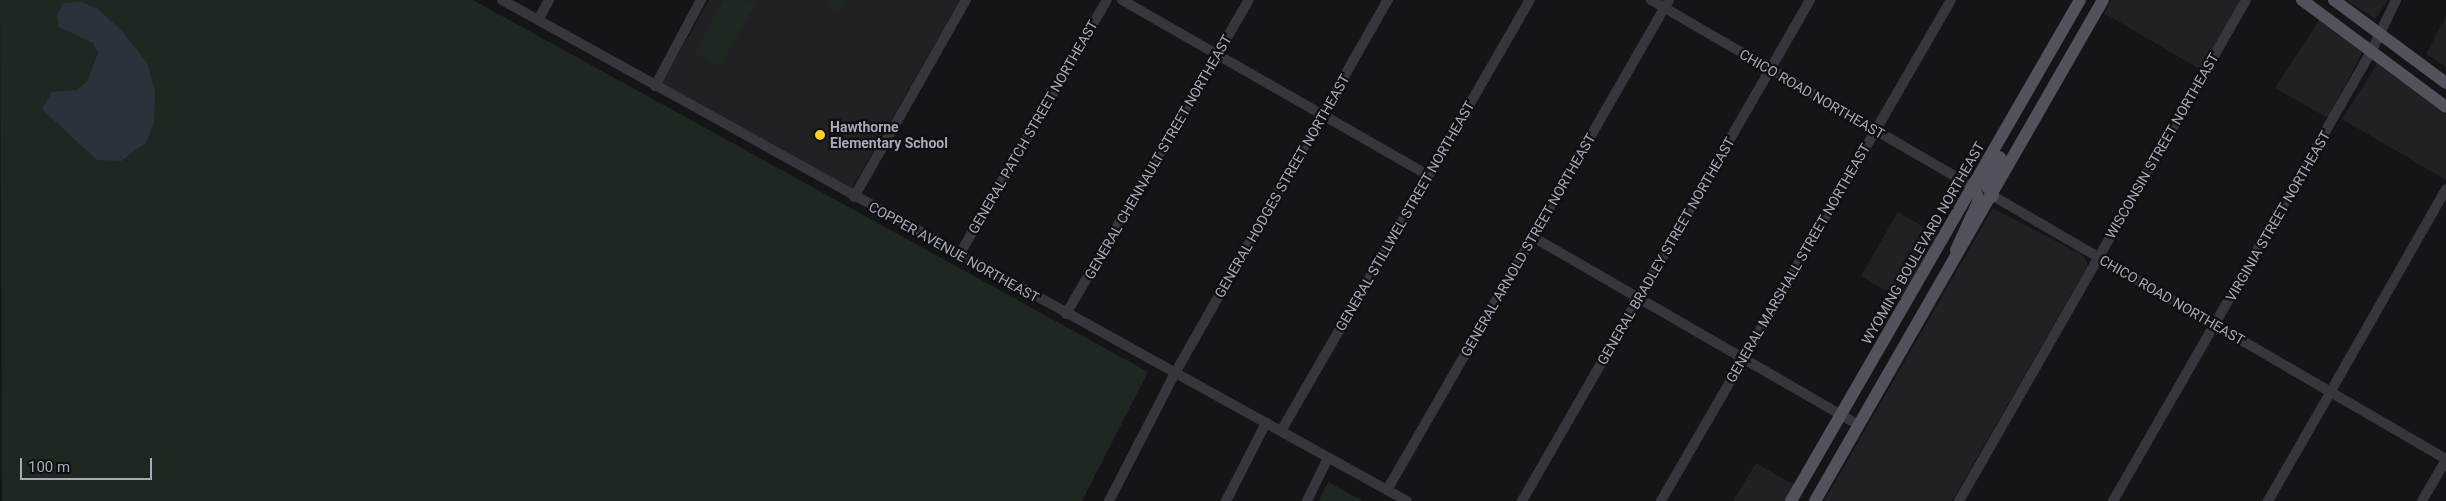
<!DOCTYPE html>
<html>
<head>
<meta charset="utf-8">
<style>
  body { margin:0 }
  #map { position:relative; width:2446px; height:501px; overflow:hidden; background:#151517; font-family:Roboto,sans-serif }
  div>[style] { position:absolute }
  .built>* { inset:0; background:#212124; transform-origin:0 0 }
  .green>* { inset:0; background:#1f2721 }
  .water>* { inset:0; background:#2a323c }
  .minor>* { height:10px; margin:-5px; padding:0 5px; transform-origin:5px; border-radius:5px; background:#36363c }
  .major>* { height:12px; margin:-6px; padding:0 6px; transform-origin:6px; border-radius:6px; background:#51525c }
  .dots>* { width:14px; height:14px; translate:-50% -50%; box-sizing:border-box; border:2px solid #101012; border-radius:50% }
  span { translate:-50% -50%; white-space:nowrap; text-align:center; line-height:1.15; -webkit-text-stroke:4.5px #101012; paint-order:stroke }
  .street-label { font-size:14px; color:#a6a9b8 }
  .poi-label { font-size:14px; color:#a6a9b8; font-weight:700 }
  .left { translate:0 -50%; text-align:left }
  .scale { position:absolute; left:20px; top:458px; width:132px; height:22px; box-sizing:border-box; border:2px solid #a6a9b8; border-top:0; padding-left:6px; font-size:15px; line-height:18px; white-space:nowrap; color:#a6a9b8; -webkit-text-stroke:4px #101012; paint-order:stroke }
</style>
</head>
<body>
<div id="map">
  <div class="built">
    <div style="clip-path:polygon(709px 0,960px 0,852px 188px,662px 83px)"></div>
    <div style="clip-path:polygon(2111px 0,2241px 0,2201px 70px,2104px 13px)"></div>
    <div style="clip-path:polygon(2347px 0,2388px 0,2375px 19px)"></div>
    <div style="clip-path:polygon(2446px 16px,2446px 67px,2426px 54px)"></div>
    <div style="clip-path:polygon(2319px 20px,2362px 53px,2328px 118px,2275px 88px)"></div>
    <div style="clip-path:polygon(2377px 64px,2446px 114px,2446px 180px,2342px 119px)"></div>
    <div style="clip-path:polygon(1993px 208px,2084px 256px,2088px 265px,1952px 501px,1824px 501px)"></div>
    <div style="left:1898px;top:212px;width:46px;height:74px;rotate:30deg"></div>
    <div style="clip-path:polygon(1756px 463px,1795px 485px,1786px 501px,1733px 501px)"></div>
  </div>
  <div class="green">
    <div style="clip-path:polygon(0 0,473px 0,1148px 372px,1082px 501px,2px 501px)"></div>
    <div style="clip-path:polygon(723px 0,757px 1px,720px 67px,694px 53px)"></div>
    <div style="clip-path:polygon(828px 0,845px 0,839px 12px,825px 5px)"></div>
    <div style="clip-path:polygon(1328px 482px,1363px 501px,1319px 501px)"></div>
  </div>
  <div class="water">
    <div style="clip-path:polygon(81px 2px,98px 9px,122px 31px,148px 64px,155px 92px,154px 123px,146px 143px,121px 161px,97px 160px,42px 109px,52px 92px,77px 90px,87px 82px,98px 53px,93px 43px,59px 27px,57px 15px,63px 3px)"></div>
  </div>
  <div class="minor">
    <div style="left:502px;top:0;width:1034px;rotate:28.97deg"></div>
    <div style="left:1122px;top:0;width:353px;rotate:29.8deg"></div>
    <div style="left:1651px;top:0;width:373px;rotate:30.1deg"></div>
    <div style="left:538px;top:20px;width:23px;rotate:-61deg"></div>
    <div style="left:655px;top:86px;width:98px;rotate:-61.9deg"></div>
    <div style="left:1993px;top:196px;width:524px;rotate:30.14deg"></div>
    <div style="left:854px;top:197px;width:227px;rotate:-60.4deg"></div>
    <div style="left:1533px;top:237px;width:375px;rotate:30deg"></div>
    <div style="left:959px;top:255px;width:295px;rotate:-59.9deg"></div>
    <div style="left:1066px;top:314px;width:363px;rotate:-59.8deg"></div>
    <div style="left:2332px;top:389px;width:230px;rotate:-60.3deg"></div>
    <div style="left:1281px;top:431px;width:498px;rotate:-60deg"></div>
    <div style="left:1387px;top:490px;width:565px;rotate:-60.08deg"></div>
    <div style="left:1109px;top:501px;width:144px;rotate:-62.7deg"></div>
    <div style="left:1175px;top:373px;width:430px;rotate:-60.3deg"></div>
    <div style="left:1226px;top:501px;width:88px;rotate:-62.9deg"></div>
    <div style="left:1307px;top:501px;width:48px;rotate:-64deg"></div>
    <div style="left:1522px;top:501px;width:578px;rotate:-60.11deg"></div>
    <div style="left:1661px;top:501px;width:579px;rotate:-59.94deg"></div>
    <div style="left:1959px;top:501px;width:577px;rotate:-60.19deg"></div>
    <div style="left:2113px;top:501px;width:518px;rotate:-60.12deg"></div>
    <div style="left:2371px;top:52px;width:58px;rotate:-64.3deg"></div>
    <div style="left:2268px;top:501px;width:122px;rotate:-60.1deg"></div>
    <div style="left:2422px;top:501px;width:48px;rotate:-59.7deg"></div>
  </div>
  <div class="major">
    <div style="left:2302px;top:0;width:179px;rotate:36.6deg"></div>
    <div style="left:2334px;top:0;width:139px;rotate:36.5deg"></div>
    <div style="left:1993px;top:196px;width:13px;rotate:-122deg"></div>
    <div style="left:1986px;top:185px;width:31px;rotate:-63deg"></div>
    <div style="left:1956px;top:250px;width:55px;rotate:-65.3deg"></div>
    <div style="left:1979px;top:200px;width:14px;rotate:-111deg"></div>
    <div style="left:1791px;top:501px;width:578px;rotate:-60.02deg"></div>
    <div style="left:1815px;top:501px;width:578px;rotate:-60.11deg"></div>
  </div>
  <div class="dots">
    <div style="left:820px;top:135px;background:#ffd125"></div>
  </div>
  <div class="street-label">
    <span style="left:1812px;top:94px;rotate:30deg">CHICO ROAD NORTHEAST</span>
    <span style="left:1033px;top:127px;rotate:-60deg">GENERAL PATCH STREET NORTHEAST</span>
    <span style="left:2162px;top:146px;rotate:-60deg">WISCONSIN STREET NORTHEAST</span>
    <span style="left:1158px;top:157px;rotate:-60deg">GENERAL CHENNAULT STREET NORTHEAST</span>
    <span style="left:1282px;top:186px;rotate:-60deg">GENERAL HODGES STREET NORTHEAST</span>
    <span style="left:1405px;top:216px;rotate:-60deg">GENERAL STILLWEL STREET NORTHEAST</span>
    <span style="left:2278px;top:216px;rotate:-60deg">VIRGINIA STREET NORTHEAST</span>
    <span style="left:1923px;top:243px;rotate:-60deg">WYOMING BOULEVARD NORTHEAST</span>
    <span style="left:1528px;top:245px;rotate:-60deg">GENERAL ARNOLD STREET NORTHEAST</span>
    <span style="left:1666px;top:251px;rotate:-60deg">GENERAL BRADLEY STREET NORTHEAST</span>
    <span style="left:954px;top:252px;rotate:29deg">COPPER AVENUE NORTHEAST</span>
    <span style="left:1798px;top:263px;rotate:-60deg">GENERAL MARSHALL STREET NORTHEAST</span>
    <span style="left:2172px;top:300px;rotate:30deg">CHICO ROAD NORTHEAST</span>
  </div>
  <div class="poi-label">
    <span class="left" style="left:830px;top:135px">Hawthorne<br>Elementary School</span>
  </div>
  <div class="scale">100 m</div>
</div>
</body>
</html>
